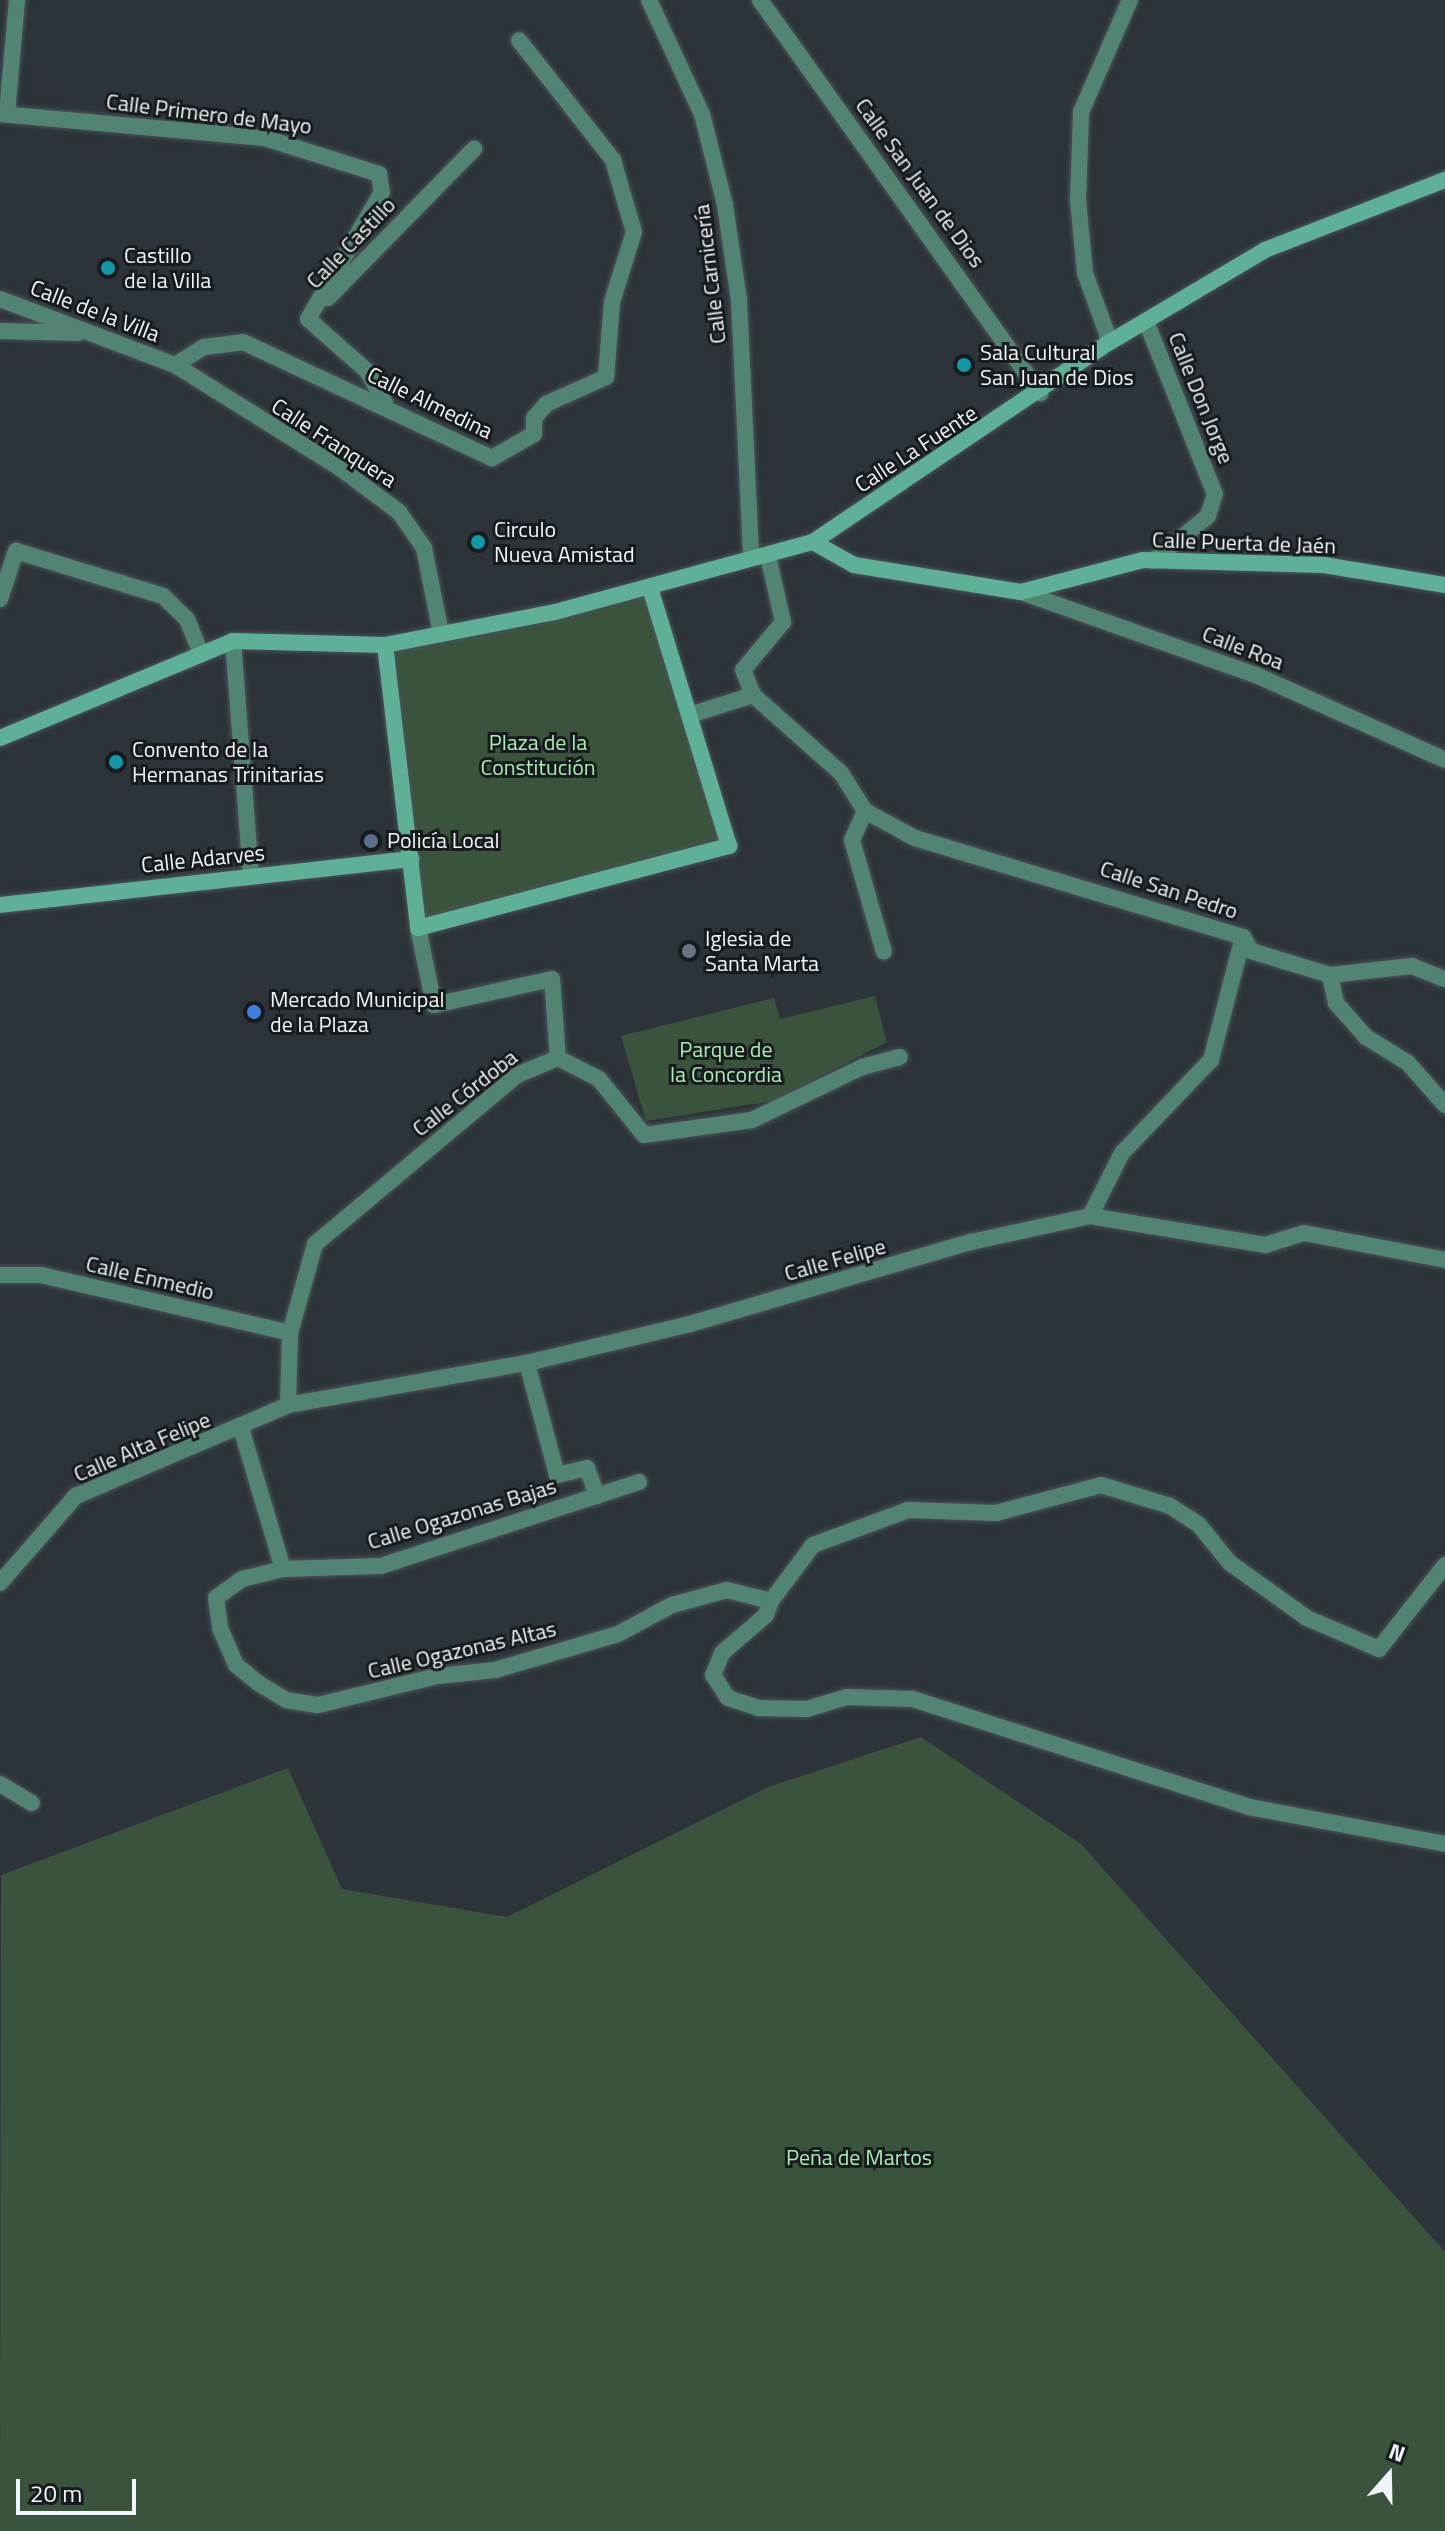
<!DOCTYPE html>
<meta charset="utf-8">
<style>
body{margin:0}
#map{position:relative;width:1445px;height:2531px;overflow:hidden;background:#2c343a;font-family:"Titillium Web",sans-serif}
div>[style]{position:absolute}
.green>*{inset:0;background:#3a533d}
.roads{filter:drop-shadow(0 0 2px #4b5359) drop-shadow(0 0 2px #4b5359)}
.street>*{height:16px;margin:-8px;padding:0 8px;transform-origin:8px;border-radius:8px;background:#528474}
.secondary>*{height:16px;margin:-8px;padding:0 8px;transform-origin:8px;border-radius:8px;background:#5eb198}
.dots>*{width:22px;height:22px;translate:-50% -50%;box-sizing:border-box;border:4px solid #171b1e;border-radius:50%}
span{translate:-50% -50%;white-space:nowrap;text-align:center;line-height:1.15;-webkit-text-stroke:6px #171b1e;paint-order:stroke}
.street-label{font-size:22px;color:#f0f5f9}
.poi-label{font-size:22px;color:#f0f5f9}
.left{translate:0 -50%;text-align:left}
.park-label{font-size:22px;color:#a9ecb3}
.north{position:absolute;left:1349px;top:2435px;width:80px;height:80px;-webkit-text-stroke:6px #171b1e;paint-order:stroke;rotate:20deg;font-size:22px;font-weight:700;line-height:32px;text-align:center;color:#f0f5f9}
.north::after{content:'';display:block;margin:auto;width:28px;height:36px;background:#f0f5f9;clip-path:polygon(50% 0,100% 100%,50% 72%,0 100%)}
.scale{position:absolute;left:16px;top:2479px;width:120px;height:36px;box-sizing:border-box;border:4px solid #f0f5f9;border-top:0;padding-left:10px;font-size:24px;line-height:28px;white-space:nowrap;color:#f0f5f9;-webkit-text-stroke:6px #171b1e;paint-order:stroke}
</style>
<div id="map">
<div class="green">
<div style="clip-path:polygon(650px 588px,729px 846px,418px 928px,385px 645px)"></div>
<div style="clip-path:polygon(875px 996px,887px 1042px,772px 1101px,646px 1121px,621px 1036px,774px 998px,780px 1019px)"></div>
<div style="clip-path:polygon(921px 1737px,1081px 1844px,1445px 2252px,1445px 2531px,0 2531px,1px 1875px,288px 1768px,342px 1889px,507px 1917px,768px 1787px)"></div>
</div>
<div class="roads">
<div class="street">
<div style="left:649px;top:0;width:126px;rotate:65.1deg"></div>
<div style="left:702px;top:114px;width:94px;rotate:75.8deg"></div>
<div style="left:725px;top:205px;width:96px;rotate:81.6deg"></div>
<div style="left:739px;top:300px;width:258px;rotate:87.3deg"></div>
<div style="left:760px;top:0;width:483px;rotate:54.5deg"></div>
<div style="left:0;top:114px;width:266px;rotate:5.2deg"></div>
<div style="left:265px;top:138px;width:120px;rotate:17.5deg"></div>
<div style="left:379px;top:174px;width:18px;rotate:81deg"></div>
<div style="left:382px;top:192px;width:147px;rotate:120.2deg"></div>
<div style="left:7px;top:114px;width:114px;rotate:-85deg"></div>
<div style="left:328px;top:298px;width:209px;rotate:-45.6deg"></div>
<div style="left:0;top:299px;width:187px;rotate:20.7deg"></div>
<div style="left:175px;top:365px;width:195px;rotate:32deg"></div>
<div style="left:340px;top:468px;width:74px;rotate:36.7deg"></div>
<div style="left:399px;top:512px;width:44px;rotate:55.2deg"></div>
<div style="left:424px;top:548px;width:88px;rotate:78.8deg"></div>
<div style="left:308px;top:319px;width:79px;rotate:41.4deg"></div>
<div style="left:367px;top:371px;width:36px;rotate:60deg"></div>
<div style="left:1146px;top:321px;width:186px;rotate:68.3deg"></div>
<div style="left:1215px;top:494px;width:23px;rotate:108deg"></div>
<div style="left:1208px;top:516px;width:71px;rotate:140.7deg"></div>
<div style="left:0;top:331px;width:78px;rotate:1.5deg"></div>
<div style="left:1110px;top:342px;width:73px;rotate:-109.9deg"></div>
<div style="left:1085px;top:273px;width:73px;rotate:-95.5deg"></div>
<div style="left:1078px;top:200px;width:88px;rotate:-88deg"></div>
<div style="left:1081px;top:112px;width:122px;rotate:-66.4deg"></div>
<div style="left:175px;top:365px;width:34px;rotate:-32deg"></div>
<div style="left:204px;top:347px;width:39px;rotate:-7deg"></div>
<div style="left:243px;top:342px;width:275px;rotate:25deg"></div>
<div style="left:492px;top:458px;width:48px;rotate:-29.7deg"></div>
<div style="left:534px;top:434px;width:16px;rotate:-90deg"></div>
<div style="left:534px;top:418px;width:18px;rotate:-49deg"></div>
<div style="left:546px;top:404px;width:66px;rotate:-24.2deg"></div>
<div style="left:606px;top:377px;width:75px;rotate:-85.4deg"></div>
<div style="left:612px;top:302px;width:73px;rotate:-72.6deg"></div>
<div style="left:634px;top:232px;width:75px;rotate:-106.3deg"></div>
<div style="left:613px;top:160px;width:152px;rotate:-128.1deg"></div>
<div style="left:768px;top:556px;width:68px;rotate:77.2deg"></div>
<div style="left:783px;top:622px;width:62px;rotate:129.8deg"></div>
<div style="left:743px;top:670px;width:27px;rotate:68deg"></div>
<div style="left:753px;top:695px;width:118px;rotate:41.6deg"></div>
<div style="left:841px;top:773px;width:45px;rotate:57.7deg"></div>
<div style="left:865px;top:811px;width:57px;rotate:28.4deg"></div>
<div style="left:915px;top:838px;width:343px;rotate:16.8deg"></div>
<div style="left:1243px;top:937px;width:16px;rotate:60deg"></div>
<div style="left:1251px;top:951px;width:83px;rotate:16.9deg"></div>
<div style="left:1330px;top:975px;width:29px;rotate:78deg"></div>
<div style="left:1336px;top:1003px;width:45px;rotate:48.6deg"></div>
<div style="left:1366px;top:1037px;width:49px;rotate:31.8deg"></div>
<div style="left:1408px;top:1063px;width:56px;rotate:48.6deg"></div>
<div style="left:1021px;top:592px;width:249px;rotate:19.5deg"></div>
<div style="left:1256px;top:675px;width:207px;rotate:24.2deg"></div>
<div style="left:0;top:599px;width:51px;rotate:-71.6deg"></div>
<div style="left:16px;top:551px;width:154px;rotate:17deg"></div>
<div style="left:163px;top:596px;width:33px;rotate:44deg"></div>
<div style="left:187px;top:619px;width:35px;rotate:68deg"></div>
<div style="left:233px;top:641px;width:235px;rotate:85.6deg"></div>
<div style="left:690px;top:715px;width:66px;rotate:-17.6deg"></div>
<div style="left:865px;top:811px;width:32px;rotate:114deg"></div>
<div style="left:852px;top:840px;width:116px;rotate:74.1deg"></div>
<div style="left:1330px;top:975px;width:82px;rotate:-6.3deg"></div>
<div style="left:1412px;top:966px;width:35px;rotate:22deg"></div>
<div style="left:558px;top:1058px;width:46px;rotate:27.1deg"></div>
<div style="left:599px;top:1079px;width:72px;rotate:51.2deg"></div>
<div style="left:644px;top:1135px;width:109px;rotate:-7.9deg"></div>
<div style="left:752px;top:1120px;width:122px;rotate:-25.7deg"></div>
<div style="left:862px;top:1067px;width:39px;rotate:-15deg"></div>
<div style="left:1090px;top:1216px;width:71px;rotate:-63.1deg"></div>
<div style="left:1122px;top:1153px;width:129px;rotate:-46.3deg"></div>
<div style="left:1211px;top:1060px;width:127px;rotate:-75.4deg"></div>
<div style="left:0;top:1275px;width:41px"></div>
<div style="left:41px;top:1275px;width:256px;rotate:13.1deg"></div>
<div style="left:527px;top:1363px;width:116px;rotate:75deg"></div>
<div style="left:557px;top:1475px;width:31px;rotate:-13deg"></div>
<div style="left:587px;top:1468px;width:30px;rotate:70deg"></div>
<div style="left:288px;top:1405px;width:72px;rotate:-88.4deg"></div>
<div style="left:290px;top:1333px;width:92px;rotate:-74.3deg"></div>
<div style="left:315px;top:1244px;width:263px;rotate:-39.9deg"></div>
<div style="left:517px;top:1075px;width:44px;rotate:-22.5deg"></div>
<div style="left:558px;top:1058px;width:79px;rotate:-94.3deg"></div>
<div style="left:552px;top:979px;width:121px;rotate:167.6deg"></div>
<div style="left:434px;top:1005px;width:79px;rotate:-101.7deg"></div>
<div style="left:241px;top:1428px;width:147px;rotate:73.4deg"></div>
<div style="left:639px;top:1482px;width:272px;rotate:162deg"></div>
<div style="left:380px;top:1566px;width:97px;rotate:178.2deg"></div>
<div style="left:283px;top:1569px;width:42px;rotate:166.3deg"></div>
<div style="left:242px;top:1579px;width:32px;rotate:144deg"></div>
<div style="left:216px;top:1598px;width:30px;rotate:82deg"></div>
<div style="left:220px;top:1628px;width:40px;rotate:66.6deg"></div>
<div style="left:236px;top:1665px;width:28px;rotate:39deg"></div>
<div style="left:258px;top:1683px;width:33px;rotate:31deg"></div>
<div style="left:286px;top:1700px;width:32px;rotate:9deg"></div>
<div style="left:318px;top:1705px;width:123px;rotate:-13.6deg"></div>
<div style="left:438px;top:1676px;width:57px;rotate:-6deg"></div>
<div style="left:495px;top:1670px;width:128px;rotate:-16.3deg"></div>
<div style="left:618px;top:1634px;width:61px;rotate:-28.2deg"></div>
<div style="left:672px;top:1605px;width:57px;rotate:-15.3deg"></div>
<div style="left:727px;top:1590px;width:45px;rotate:14deg"></div>
<div style="left:771px;top:1601px;width:70px;rotate:-53.1deg"></div>
<div style="left:813px;top:1545px;width:101px;rotate:-20.2deg"></div>
<div style="left:908px;top:1510px;width:88px;rotate:2deg"></div>
<div style="left:996px;top:1513px;width:109px;rotate:-14.9deg"></div>
<div style="left:1101px;top:1485px;width:72px;rotate:16.9deg"></div>
<div style="left:1170px;top:1506px;width:35px;rotate:33deg"></div>
<div style="left:1199px;top:1525px;width:49px;rotate:50.8deg"></div>
<div style="left:1230px;top:1563px;width:95px;rotate:35.5deg"></div>
<div style="left:1307px;top:1618px;width:78px;rotate:23.3deg"></div>
<div style="left:1379px;top:1649px;width:107px;rotate:-51.8deg"></div>
<div style="left:0;top:1583px;width:116px;rotate:-48.9deg"></div>
<div style="left:76px;top:1496px;width:231px;rotate:-23.2deg"></div>
<div style="left:288px;top:1405px;width:243px;rotate:-10deg"></div>
<div style="left:527px;top:1363px;width:168px;rotate:-13.5deg"></div>
<div style="left:690px;top:1324px;width:293px;rotate:-16.3deg"></div>
<div style="left:971px;top:1242px;width:122px;rotate:-12.3deg"></div>
<div style="left:1090px;top:1216px;width:177px;rotate:9.4deg"></div>
<div style="left:1265px;top:1245px;width:41px;rotate:-17.1deg"></div>
<div style="left:1304px;top:1233px;width:144px;rotate:10.8deg"></div>
<div style="left:771px;top:1601px;width:15px;rotate:110deg"></div>
<div style="left:766px;top:1615px;width:58px;rotate:139.2deg"></div>
<div style="left:722px;top:1653px;width:24px;rotate:112deg"></div>
<div style="left:713px;top:1675px;width:27px;rotate:57deg"></div>
<div style="left:728px;top:1698px;width:32px;rotate:18deg"></div>
<div style="left:758px;top:1708px;width:49px;rotate:1.2deg"></div>
<div style="left:807px;top:1709px;width:42px;rotate:-16.7deg"></div>
<div style="left:847px;top:1697px;width:66px;rotate:1.7deg"></div>
<div style="left:913px;top:1699px;width:354px;rotate:17.8deg"></div>
<div style="left:1250px;top:1807px;width:198px;rotate:10.7deg"></div>
<div style="left:0;top:1784px;width:37px;rotate:31deg"></div>
</div>
<div class="secondary">
<div style="left:813px;top:542px;width:47px;rotate:29.3deg"></div>
<div style="left:854px;top:565px;width:169px;rotate:9.2deg"></div>
<div style="left:1021px;top:592px;width:126px;rotate:-14.7deg"></div>
<div style="left:1143px;top:560px;width:181px;rotate:1.6deg"></div>
<div style="left:1324px;top:565px;width:123px;rotate:9.4deg"></div>
<div style="left:385px;top:645px;width:285px;rotate:83.3deg"></div>
<div style="left:418px;top:928px;width:322px;rotate:-14.8deg"></div>
<div style="left:729px;top:846px;width:270px;rotate:-107deg"></div>
<div style="left:0;top:738px;width:252px;rotate:-22.6deg"></div>
<div style="left:233px;top:641px;width:152px;rotate:1.5deg"></div>
<div style="left:385px;top:645px;width:173px;rotate:-11deg"></div>
<div style="left:555px;top:612px;width:267px;rotate:-15.2deg"></div>
<div style="left:813px;top:542px;width:358px;rotate:-34deg"></div>
<div style="left:1110px;top:342px;width:180px;rotate:-30.7deg"></div>
<div style="left:1265px;top:250px;width:193px;rotate:-21.3deg"></div>
<div style="left:0;top:905px;width:414px;rotate:-6.4deg"></div>
</div>
</div>
<div class="dots">
<div style="left:108px;top:268px;background:#0f9aa8"></div>
<div style="left:964px;top:365px;background:#0f9aa8"></div>
<div style="left:478px;top:542px;background:#0f9aa8"></div>
<div style="left:116px;top:762px;background:#0f9aa8"></div>
<div style="left:371px;top:841px;background:#5c6f8a"></div>
<div style="left:689px;top:951px;background:#6b7280"></div>
<div style="left:254px;top:1012px;background:#3f7fe0"></div>
</div>
<div class="street-label">
<span style="left:209px;top:114px;rotate:7deg">Calle Primero de Mayo</span>
<span style="left:920px;top:183px;rotate:54deg">Calle San Juan de Dios</span>
<span style="left:351px;top:243px;rotate:-46deg">Calle Castillo</span>
<span style="left:710px;top:274px;rotate:-97deg">Calle Carnicería</span>
<span style="left:95px;top:311px;rotate:21deg">Calle de la Villa</span>
<span style="left:1201px;top:398px;rotate:68deg">Calle Don Jorge</span>
<span style="left:430px;top:403px;rotate:26deg">Calle Almedina</span>
<span style="left:334px;top:443px;rotate:33deg">Calle Franquera</span>
<span style="left:916px;top:449px;rotate:-33deg">Calle La Fuente</span>
<span style="left:1244px;top:543px;rotate:2deg">Calle Puerta de Jaén</span>
<span style="left:1243px;top:648px;rotate:21deg">Calle Roa</span>
<span style="left:203px;top:859px;rotate:-6deg">Calle Adarves</span>
<span style="left:1169px;top:890px;rotate:18deg">Calle San Pedro</span>
<span style="left:465px;top:1093px;rotate:-38deg">Calle Córdoba</span>
<span style="left:835px;top:1260px;rotate:-16deg">Calle Felipe</span>
<span style="left:150px;top:1278px;rotate:13deg">Calle Enmedio</span>
<span style="left:142px;top:1447px;rotate:-23deg">Calle Alta Felipe</span>
<span style="left:462px;top:1514px;rotate:-17deg">Calle Ogazonas Bajas</span>
<span style="left:462px;top:1650px;rotate:-13deg">Calle Ogazonas Altas</span>
</div>
<div class="poi-label">
<span class="left" style="left:124px;top:268px">Castillo<br>de la Villa</span>
<span class="left" style="left:980px;top:365px">Sala Cultural<br>San Juan de Dios</span>
<span class="left" style="left:494px;top:542px">Circulo<br>Nueva Amistad</span>
<span class="left" style="left:132px;top:762px">Convento de la<br>Hermanas Trinitarias</span>
<span class="left" style="left:387px;top:841px">Policía Local</span>
<span class="left" style="left:705px;top:951px">Iglesia de<br>Santa Marta</span>
<span class="left" style="left:270px;top:1012px">Mercado Municipal<br>de la Plaza</span>
</div>
<div class="park-label">
<span style="left:538px;top:755px">Plaza de la<br>Constitución</span>
<span style="left:726px;top:1062px">Parque de<br>la Concordia</span>
<span style="left:859px;top:2158px">Peña de Martos</span>
</div>
<div class="north">N</div>
<div class="scale">20 m</div>
</div>
